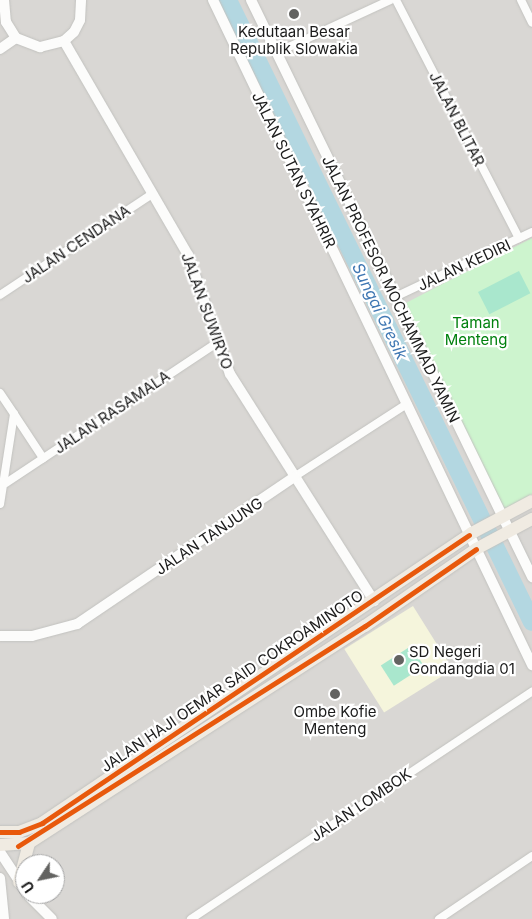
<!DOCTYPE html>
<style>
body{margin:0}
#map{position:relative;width:532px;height:919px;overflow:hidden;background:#eae8e2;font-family:Inter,sans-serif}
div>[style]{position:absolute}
.residential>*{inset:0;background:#d9d7d4}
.education>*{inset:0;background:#f5f5dc;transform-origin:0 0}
.park>*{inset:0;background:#cdf4ce}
.pitch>*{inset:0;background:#a9e7cd;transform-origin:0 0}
.river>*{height:18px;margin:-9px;padding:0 9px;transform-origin:9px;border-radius:9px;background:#b3d7e1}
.roads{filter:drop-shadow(0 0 1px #c2c2bf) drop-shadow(0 0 1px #c2c2bf)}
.minor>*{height:8px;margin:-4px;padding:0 4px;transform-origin:4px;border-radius:4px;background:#fcfcfb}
.tertiary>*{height:10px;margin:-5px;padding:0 5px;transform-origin:5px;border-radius:5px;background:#fcfcfb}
.primary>*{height:12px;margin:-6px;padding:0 6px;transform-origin:6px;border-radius:6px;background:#f0ebe2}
.cycleway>*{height:5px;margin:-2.5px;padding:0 2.5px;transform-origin:2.5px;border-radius:2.5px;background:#e8590c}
.dots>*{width:14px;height:14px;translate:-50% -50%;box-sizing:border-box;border:2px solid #fff;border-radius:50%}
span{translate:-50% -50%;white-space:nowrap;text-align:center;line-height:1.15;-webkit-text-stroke:4.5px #fff;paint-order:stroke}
.poi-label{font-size:15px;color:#1b1b1b}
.left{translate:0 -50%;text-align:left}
.street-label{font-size:15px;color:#1b1b1b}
.park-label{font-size:15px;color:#01810e}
.water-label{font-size:16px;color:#4078b3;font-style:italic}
.north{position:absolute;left:15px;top:854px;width:50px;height:50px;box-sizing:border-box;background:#fff;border:1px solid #a4a4a4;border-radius:50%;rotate:236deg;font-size:14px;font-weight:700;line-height:20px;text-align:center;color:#1b1b1b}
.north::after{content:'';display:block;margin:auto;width:18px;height:22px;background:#636361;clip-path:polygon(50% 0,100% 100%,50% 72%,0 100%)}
</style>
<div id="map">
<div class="residential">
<div style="clip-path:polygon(evenodd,0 0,532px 0,532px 919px,0 919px,0 0,25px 864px,55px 864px,55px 894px,25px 894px,25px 864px)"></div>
</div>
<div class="education">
<div style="left:413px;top:606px;width:75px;height:81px;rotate:58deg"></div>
</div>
<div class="park">
<div style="clip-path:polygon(532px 238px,532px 497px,504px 511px,400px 306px)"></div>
</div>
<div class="pitch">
<div style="left:519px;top:271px;width:25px;height:46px;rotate:63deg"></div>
<div style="left:411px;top:646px;width:24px;height:36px;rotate:57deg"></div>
</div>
<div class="river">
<div style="left:228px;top:0;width:692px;rotate:63.95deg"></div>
</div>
<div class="roads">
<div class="minor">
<div style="left:396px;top:0;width:268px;rotate:62.7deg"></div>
<div style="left:521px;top:0;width:25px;rotate:64deg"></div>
<div style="left:276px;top:53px;width:126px;rotate:-24.9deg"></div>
<div style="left:0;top:295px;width:182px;rotate:-33.6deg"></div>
<div style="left:395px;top:297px;width:152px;rotate:-25.4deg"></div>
<div style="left:0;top:393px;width:25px;rotate:56deg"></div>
<div style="left:14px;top:414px;width:91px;rotate:98.8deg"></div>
<div style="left:14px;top:414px;width:53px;rotate:56.6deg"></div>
<div style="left:294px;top:477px;width:135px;rotate:-32.9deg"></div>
<div style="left:6px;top:483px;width:255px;rotate:-33.6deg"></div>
<div style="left:191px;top:919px;width:410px;rotate:-33.7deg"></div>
<div style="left:439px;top:919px;width:112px;rotate:-34.1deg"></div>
</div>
<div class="tertiary">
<div style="left:4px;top:0;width:22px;rotate:85deg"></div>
<div style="left:6px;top:22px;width:19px;rotate:58deg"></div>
<div style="left:16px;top:38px;width:26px;rotate:21deg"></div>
<div style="left:40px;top:47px;width:25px;rotate:-14deg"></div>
<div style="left:64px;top:41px;width:13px;rotate:-42deg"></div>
<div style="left:74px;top:32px;width:13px;rotate:-63deg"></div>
<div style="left:80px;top:20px;width:20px;rotate:-87deg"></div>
<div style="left:213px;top:0;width:738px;rotate:64.37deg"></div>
<div style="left:251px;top:0;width:642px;rotate:64.03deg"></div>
<div style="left:64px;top:41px;width:247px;rotate:59.9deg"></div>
<div style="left:188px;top:255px;width:126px;rotate:70.6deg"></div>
<div style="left:230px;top:374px;width:269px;rotate:57.6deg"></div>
<div style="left:0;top:49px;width:19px;rotate:-35deg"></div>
<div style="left:0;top:636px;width:32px"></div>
<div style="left:32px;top:636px;width:47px;rotate:-14.9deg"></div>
<div style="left:77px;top:624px;width:262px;rotate:-34.1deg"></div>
<div style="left:0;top:852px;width:45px;rotate:56.7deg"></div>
<div style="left:0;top:878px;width:41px;rotate:84.4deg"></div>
<div style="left:27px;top:894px;width:35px;rotate:45deg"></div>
</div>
<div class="primary">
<div style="left:0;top:832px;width:19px"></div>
<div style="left:19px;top:832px;width:25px;rotate:-21deg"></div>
<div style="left:42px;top:823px;width:519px;rotate:-34deg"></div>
<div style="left:472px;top:533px;width:68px;rotate:-28.1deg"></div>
<div style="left:0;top:845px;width:29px;rotate:-4deg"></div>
<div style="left:29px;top:843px;width:400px;rotate:-32.9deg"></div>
<div style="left:365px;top:626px;width:135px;rotate:-34.7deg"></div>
<div style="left:476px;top:549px;width:64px;rotate:-28.2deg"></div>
<div style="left:19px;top:882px;width:40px;rotate:-75.6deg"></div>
</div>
</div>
<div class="cycleway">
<div style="left:0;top:832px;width:19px"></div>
<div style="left:19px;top:832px;width:25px;rotate:-21deg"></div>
<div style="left:42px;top:823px;width:515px;rotate:-34deg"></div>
<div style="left:18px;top:846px;width:411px;rotate:-32.4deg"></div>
<div style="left:365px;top:626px;width:135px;rotate:-34.7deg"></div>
</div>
<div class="dots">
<div style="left:294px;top:14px;background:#636361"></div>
<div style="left:399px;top:660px;background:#636361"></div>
<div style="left:335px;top:694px;background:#636361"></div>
</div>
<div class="poi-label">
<span style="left:294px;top:40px">Kedutaan Besar<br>Republik Slowakia</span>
<span class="left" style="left:409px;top:660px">SD Negeri<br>Gondangdia 01</span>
<span style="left:335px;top:720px">Ombe Kofie<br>Menteng</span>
</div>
<div class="street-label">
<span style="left:457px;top:119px;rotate:63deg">JALAN BLITAR</span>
<span style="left:294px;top:170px;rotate:64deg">JALAN SUTAN SYAHRIR</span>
<span style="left:76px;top:244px;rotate:-34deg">JALAN CENDANA</span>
<span style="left:464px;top:265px;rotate:-25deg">JALAN KEDIRI</span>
<span style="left:391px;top:289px;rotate:64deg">JALAN PROFESOR MOCHAMMAD YAMIN</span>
<span style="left:207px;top:311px;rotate:70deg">JALAN SUWIRYO</span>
<span style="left:112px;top:412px;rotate:-34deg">JALAN RASAMALA</span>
<span style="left:209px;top:536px;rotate:-34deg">JALAN TANJUNG</span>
<span style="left:232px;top:681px;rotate:-34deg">JALAN HAJI OEMAR SAID COKROAMINOTO</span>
<span style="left:361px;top:805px;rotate:-34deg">JALAN LOMBOK</span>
</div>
<div class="park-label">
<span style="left:476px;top:331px">Taman<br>Menteng</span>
</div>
<div class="water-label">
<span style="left:380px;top:311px;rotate:64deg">Sungai Gresik</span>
</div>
<div class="north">U</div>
</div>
